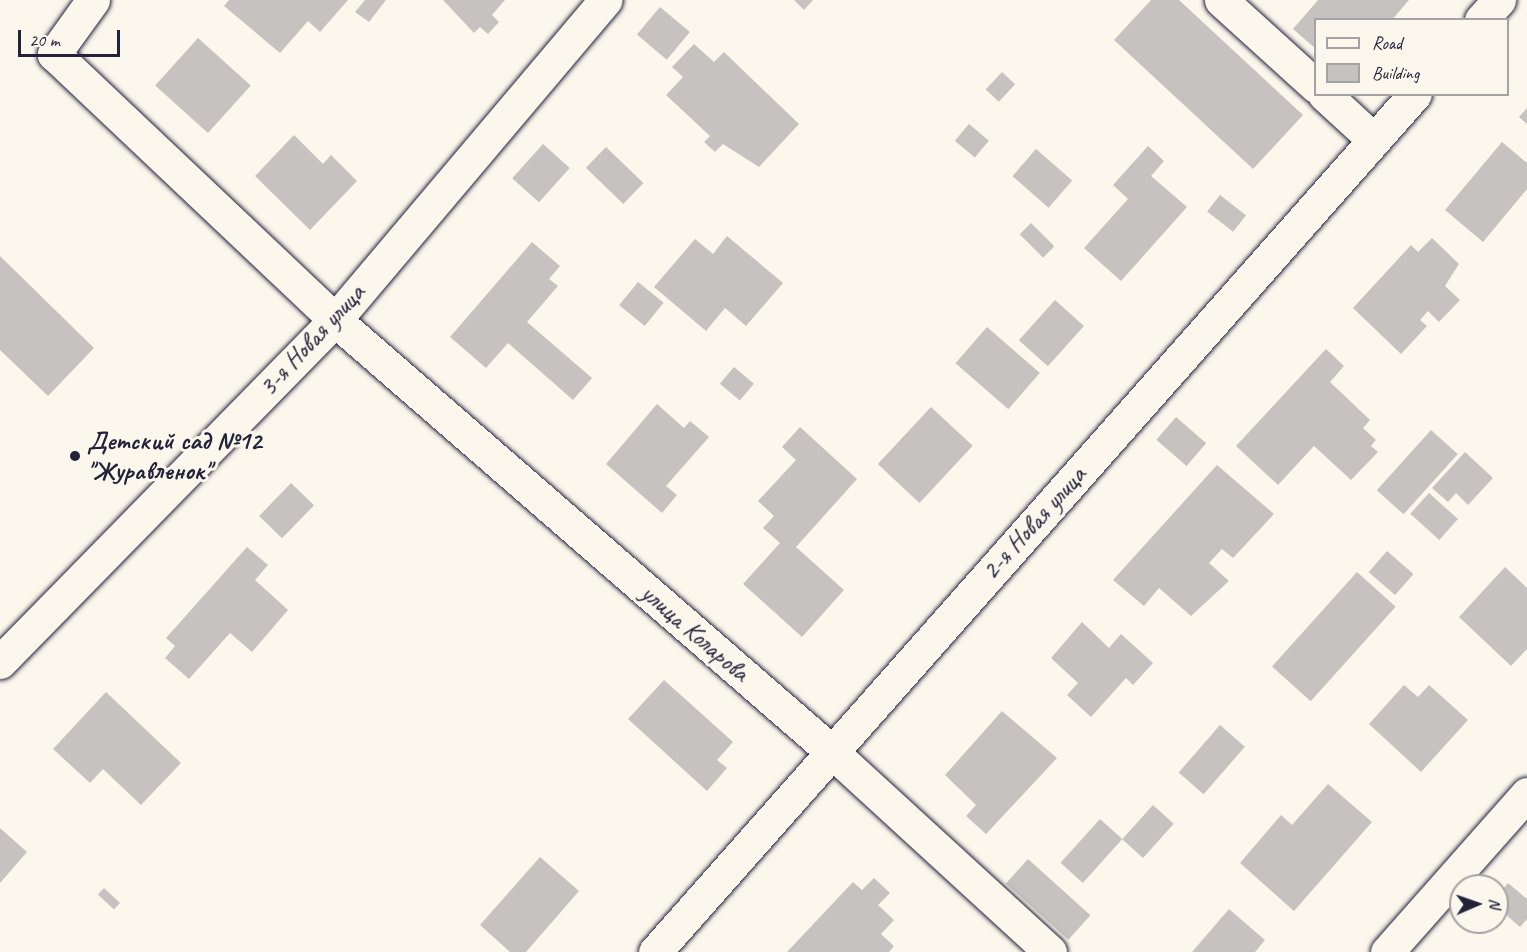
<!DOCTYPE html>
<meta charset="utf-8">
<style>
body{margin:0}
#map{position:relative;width:1527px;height:952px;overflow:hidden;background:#fbf7ec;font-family:Caveat,sans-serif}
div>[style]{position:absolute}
.building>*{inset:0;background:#c6c2c0;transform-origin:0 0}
.roads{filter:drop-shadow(0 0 2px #22223b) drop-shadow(0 0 2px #22223b)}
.minor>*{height:33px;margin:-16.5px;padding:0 16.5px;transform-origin:16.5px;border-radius:16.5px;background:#fbf7ec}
.dots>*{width:16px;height:16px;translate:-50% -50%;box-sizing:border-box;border:3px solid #fbf7ec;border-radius:50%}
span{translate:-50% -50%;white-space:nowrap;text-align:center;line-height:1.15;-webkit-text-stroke:6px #fbf7ec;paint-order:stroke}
.street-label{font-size:26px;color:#22223b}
.poi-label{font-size:26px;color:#22223b;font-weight:700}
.left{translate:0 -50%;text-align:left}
.legend{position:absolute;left:1314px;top:18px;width:195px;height:78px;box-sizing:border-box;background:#fbf7ec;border:2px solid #a4a2a5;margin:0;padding:8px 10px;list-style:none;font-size:18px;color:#22223b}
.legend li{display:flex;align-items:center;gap:12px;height:30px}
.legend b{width:30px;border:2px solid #a4a2a5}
.north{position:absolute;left:1449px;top:874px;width:60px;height:60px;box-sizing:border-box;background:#fbf7ec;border:2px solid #a4a2a5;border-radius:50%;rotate:88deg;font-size:16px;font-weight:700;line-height:24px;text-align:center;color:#22223b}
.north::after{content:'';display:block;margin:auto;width:21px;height:27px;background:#22223b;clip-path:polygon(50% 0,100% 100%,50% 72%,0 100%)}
.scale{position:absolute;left:18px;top:30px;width:102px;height:27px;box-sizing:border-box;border:3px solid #22223b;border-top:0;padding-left:8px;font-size:18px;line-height:21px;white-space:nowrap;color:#22223b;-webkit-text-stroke:4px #fbf7ec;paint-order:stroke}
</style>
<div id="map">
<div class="building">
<div style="clip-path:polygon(229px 0,348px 0,320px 32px,308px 21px,280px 53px,224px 6px)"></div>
<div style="clip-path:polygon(365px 0,386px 0,369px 22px,355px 12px)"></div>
<div style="clip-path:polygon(443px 0,505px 0,492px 15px,499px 22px,488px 34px,480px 27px,474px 33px)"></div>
<div style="clip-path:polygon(794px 0,813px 0,804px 10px)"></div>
<div style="clip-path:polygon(1151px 0,1179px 0,1303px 115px,1253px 169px,1114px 40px)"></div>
<div style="clip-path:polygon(1318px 0,1409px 0,1392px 20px,1316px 20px,1316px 49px,1293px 29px)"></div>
<div style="left:660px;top:7px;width:39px;height:36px;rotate:40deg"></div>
<div style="left:198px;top:38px;width:71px;height:64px;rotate:42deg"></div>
<div style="clip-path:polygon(694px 44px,714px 62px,724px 52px,799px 124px,759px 167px,723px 144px,715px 152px,704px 142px,710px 136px,666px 95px,683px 77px,672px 67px)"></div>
<div style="left:1002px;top:72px;width:18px;height:24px;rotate:43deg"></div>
<div style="clip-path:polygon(1527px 108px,1527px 124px,1519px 117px)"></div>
<div style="left:969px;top:124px;width:26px;height:22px;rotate:40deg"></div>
<div style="clip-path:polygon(294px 135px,323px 164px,331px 155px,357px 181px,310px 230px,255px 176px)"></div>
<div style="clip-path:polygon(1502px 142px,1527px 163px,1527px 189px,1483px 242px,1445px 210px)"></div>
<div style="left:543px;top:144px;width:36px;height:46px;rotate:42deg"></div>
<div style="clip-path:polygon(1148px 146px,1164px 161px,1151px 176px,1187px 207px,1121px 281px,1084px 248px,1128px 199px,1113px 185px)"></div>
<div style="left:606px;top:147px;width:52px;height:29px;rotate:44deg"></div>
<div style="left:1036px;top:149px;width:48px;height:36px;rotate:41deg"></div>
<div style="left:1220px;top:195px;width:33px;height:21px;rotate:38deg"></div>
<div style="left:1031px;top:223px;width:33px;height:16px;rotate:45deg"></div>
<div style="clip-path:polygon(727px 236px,783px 283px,746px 326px,725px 308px,706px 331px,654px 287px,695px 239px,713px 254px)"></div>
<div style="clip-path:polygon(1432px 238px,1459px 264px,1445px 286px,1460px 300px,1439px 322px,1428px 311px,1420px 320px,1427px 326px,1401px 354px,1353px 308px,1411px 245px,1418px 252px)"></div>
<div style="clip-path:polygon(532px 242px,560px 266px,549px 279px,558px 286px,527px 322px,592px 378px,573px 400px,508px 343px,486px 368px,450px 337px)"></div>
<div style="clip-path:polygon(0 256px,94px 348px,48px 396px,0 350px)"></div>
<div style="left:638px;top:282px;width:33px;height:30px;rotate:39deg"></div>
<div style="left:1055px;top:300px;width:39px;height:54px;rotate:42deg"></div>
<div style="left:987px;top:327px;width:70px;height:48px;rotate:41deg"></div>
<div style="clip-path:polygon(1326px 349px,1344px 366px,1330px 382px,1370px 420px,1363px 428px,1376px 440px,1371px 446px,1378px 452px,1351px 480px,1314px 446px,1278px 485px,1236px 446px)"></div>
<div style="left:734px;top:367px;width:26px;height:22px;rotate:40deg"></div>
<div style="clip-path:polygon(657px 404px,684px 428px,690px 421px,709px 437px,666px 486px,677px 495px,662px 513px,606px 464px)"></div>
<div style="left:931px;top:407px;width:57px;height:78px;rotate:43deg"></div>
<div style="left:1176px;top:417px;width:40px;height:30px;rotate:41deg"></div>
<div style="clip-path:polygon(800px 427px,857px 479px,796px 547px,844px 590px,802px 637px,743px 584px,780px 543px,763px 528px,774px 516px,758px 501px,796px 460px,782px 447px)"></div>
<div style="left:1431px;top:430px;width:36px;height:81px;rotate:42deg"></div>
<div style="clip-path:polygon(1465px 452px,1493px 478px,1468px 505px,1456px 493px,1448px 502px,1432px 488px)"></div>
<div style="clip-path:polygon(1217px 465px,1274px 514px,1233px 558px,1222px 549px,1209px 563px,1229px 581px,1191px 616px,1159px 588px,1144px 606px,1113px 580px)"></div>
<div style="left:291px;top:483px;width:32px;height:46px;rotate:44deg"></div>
<div style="left:1429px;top:493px;width:39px;height:28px;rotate:42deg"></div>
<div style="clip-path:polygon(247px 547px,268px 565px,255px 580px,288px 610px,252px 652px,230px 633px,189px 679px,165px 658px,175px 646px,166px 638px)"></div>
<div style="left:1387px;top:551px;width:35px;height:28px;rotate:41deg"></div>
<div style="clip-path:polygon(1505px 567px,1527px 588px,1527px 649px,1511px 666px,1459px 617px)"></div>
<div style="left:1357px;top:572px;width:52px;height:127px;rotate:42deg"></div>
<div style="clip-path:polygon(1082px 622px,1109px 648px,1121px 634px,1153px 663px,1133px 685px,1126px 678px,1091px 717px,1067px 695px,1078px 683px,1051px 658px)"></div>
<div style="clip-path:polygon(664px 680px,733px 742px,717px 760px,727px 768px,707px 791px,628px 719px)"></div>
<div style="clip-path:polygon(1404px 685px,1418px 697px,1429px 685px,1468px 720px,1421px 772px,1369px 724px)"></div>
<div style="clip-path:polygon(106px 692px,181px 763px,141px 805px,103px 769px,90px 783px,53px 749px)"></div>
<div style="clip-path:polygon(1002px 711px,1057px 758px,986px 834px,966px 816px,976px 805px,945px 775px)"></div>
<div style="left:1220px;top:725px;width:33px;height:63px;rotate:41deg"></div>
<div style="clip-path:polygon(1328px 784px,1372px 822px,1294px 911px,1240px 863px,1281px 815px,1292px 825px)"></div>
<div style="left:1153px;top:805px;width:28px;height:46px;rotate:42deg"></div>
<div style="left:1100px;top:819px;width:30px;height:59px;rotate:42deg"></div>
<div style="clip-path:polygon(0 828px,27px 852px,0 883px)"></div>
<div style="clip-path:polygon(540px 857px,579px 891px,526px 952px,510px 952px,480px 925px)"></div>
<div style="left:1028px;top:859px;width:84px;height:33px;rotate:42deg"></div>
<div style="clip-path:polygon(874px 878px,890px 893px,878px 905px,894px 920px,881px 934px,894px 946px,889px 952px,787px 952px,853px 882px,862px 890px)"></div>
<div style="clip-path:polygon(1508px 883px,1527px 899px,1527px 919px,1520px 927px,1497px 907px,1497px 896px)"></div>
<div style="left:104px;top:888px;width:22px;height:9px;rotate:43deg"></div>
<div style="clip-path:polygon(1229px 909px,1265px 940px,1255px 952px,1192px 952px)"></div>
</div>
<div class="roads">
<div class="minor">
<div style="left:93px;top:0;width:67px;rotate:125.8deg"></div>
<div style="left:54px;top:54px;width:387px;rotate:43.4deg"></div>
<div style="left:335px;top:320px;width:657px;rotate:40.99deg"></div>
<div style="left:831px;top:751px;width:297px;rotate:42.5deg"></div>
<div style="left:1221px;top:0;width:128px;rotate:42.2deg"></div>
<div style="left:1481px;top:20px;width:27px;rotate:-48deg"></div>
<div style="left:1324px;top:94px;width:68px;rotate:42.6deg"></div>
<div style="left:0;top:662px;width:479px;rotate:-45.6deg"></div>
<div style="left:335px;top:320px;width:419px;rotate:-49.8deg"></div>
<div style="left:655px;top:952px;width:1146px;rotate:-48.47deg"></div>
<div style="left:1387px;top:952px;width:211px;rotate:-48.5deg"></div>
</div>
</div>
<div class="dots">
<div style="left:75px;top:456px;background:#22223b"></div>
</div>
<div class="street-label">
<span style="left:312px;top:340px;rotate:-47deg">3-я Новая улица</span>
<span style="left:1034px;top:523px;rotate:-48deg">2-я Новая улица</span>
<span style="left:695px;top:633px;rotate:41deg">улица Коларова</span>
</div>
<div class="poi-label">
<span class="left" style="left:87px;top:456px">Детский сад №12<br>"Журавленок"</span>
</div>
<ul class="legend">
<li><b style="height:8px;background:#fbf7ec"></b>Road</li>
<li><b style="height:16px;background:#c6c2c0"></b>Building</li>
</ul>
<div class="north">N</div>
<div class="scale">20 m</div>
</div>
